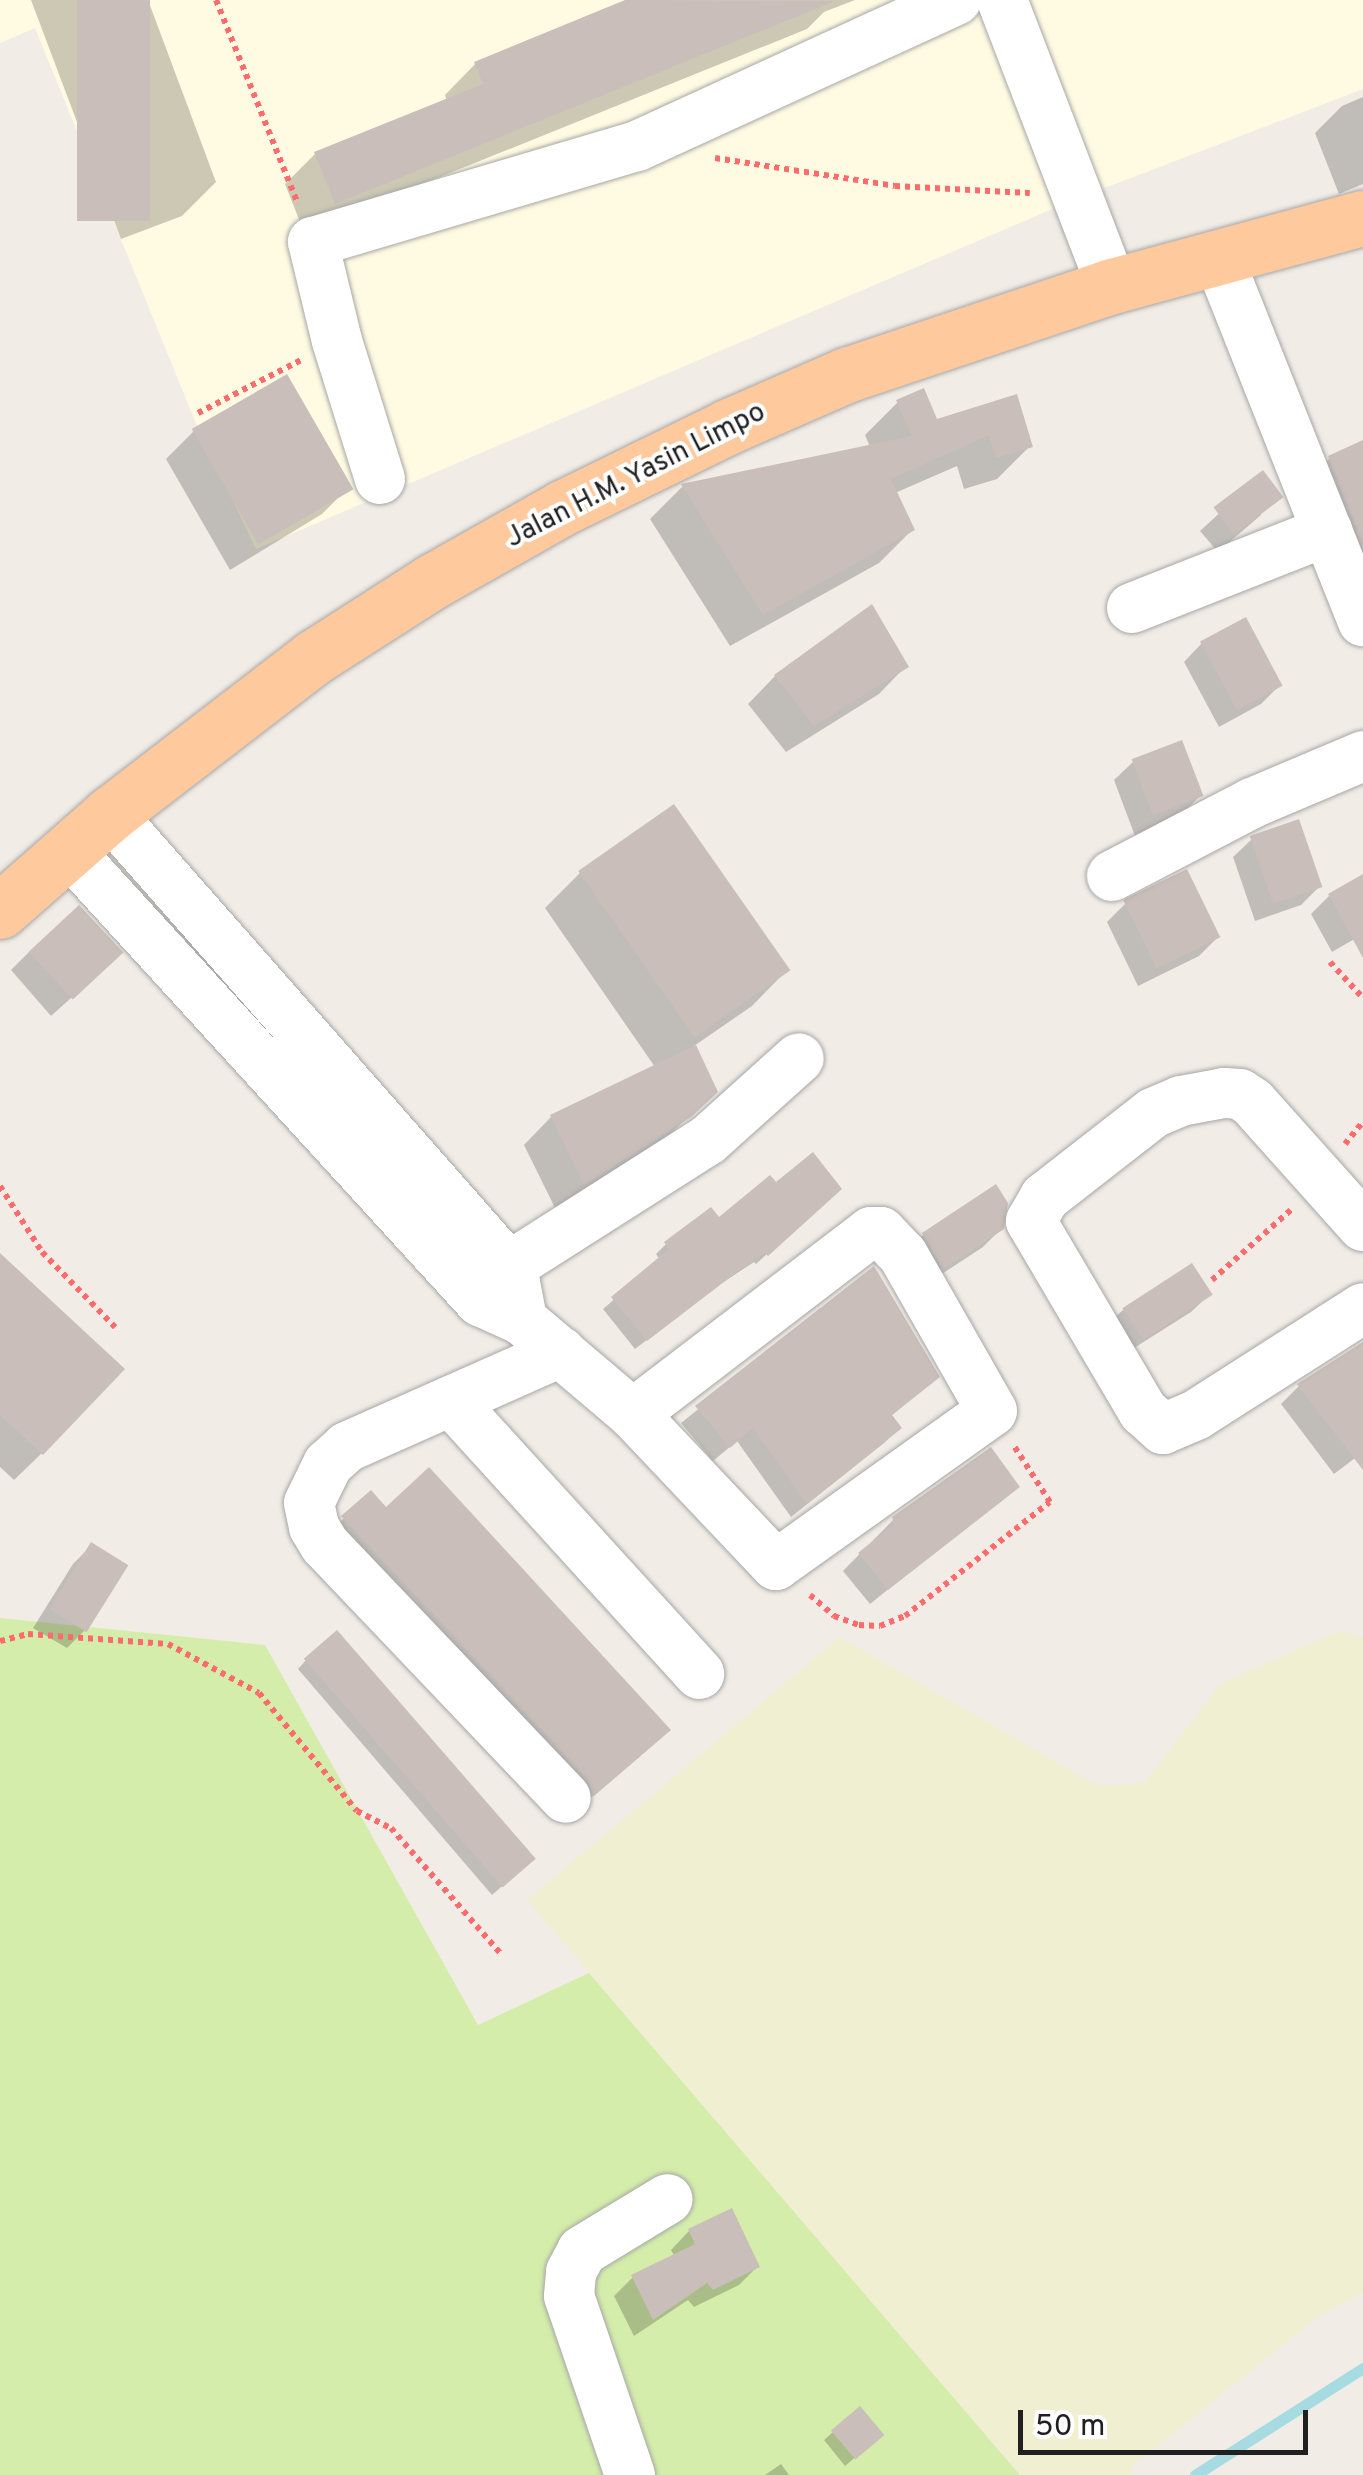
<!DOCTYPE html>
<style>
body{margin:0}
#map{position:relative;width:1363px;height:2475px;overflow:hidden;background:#f1ece6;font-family:Overpass,sans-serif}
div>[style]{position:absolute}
.education>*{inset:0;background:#fffbe2}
.farmland>*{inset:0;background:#f0efd1}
.grass>*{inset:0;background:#d4edaa}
.shadow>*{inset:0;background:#0003}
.stream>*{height:11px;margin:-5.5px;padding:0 5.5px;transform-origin:5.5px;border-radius:5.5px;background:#a5dbe1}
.building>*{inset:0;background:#c9beb9;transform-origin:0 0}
.path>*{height:6px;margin-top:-3px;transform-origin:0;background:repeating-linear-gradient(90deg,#ff6a6d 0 5px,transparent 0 10px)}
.roads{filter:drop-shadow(0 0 2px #a7a7a7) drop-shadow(0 0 2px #a7a7a7)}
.minor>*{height:50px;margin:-25px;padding:0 25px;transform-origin:25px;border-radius:25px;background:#fff}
.major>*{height:55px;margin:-27.5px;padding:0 27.5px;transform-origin:27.5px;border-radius:27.5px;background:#ffc99e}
span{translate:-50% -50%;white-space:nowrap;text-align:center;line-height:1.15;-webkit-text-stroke:8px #fff;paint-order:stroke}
.street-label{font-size:28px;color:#202020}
.scale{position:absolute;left:1018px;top:2410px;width:290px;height:45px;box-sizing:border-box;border:5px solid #202020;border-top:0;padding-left:12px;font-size:30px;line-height:35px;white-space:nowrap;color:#202020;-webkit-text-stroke:8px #fff;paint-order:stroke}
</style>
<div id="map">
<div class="education">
<div style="clip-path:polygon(0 0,1363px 0,1363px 89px,1076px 199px,256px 549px,195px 421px,35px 28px,0 43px)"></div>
</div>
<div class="farmland">
<div style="clip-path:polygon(1339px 1631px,1363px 1637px,1363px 2293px,1316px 2318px,1131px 2468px,1132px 2475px,1020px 2475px,527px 1900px,840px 1637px,1098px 1786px,1145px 1782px,1220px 1684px)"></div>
</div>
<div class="grass">
<div style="clip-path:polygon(0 1618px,265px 1645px,478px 2025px,589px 1973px,1020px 2475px,0 2475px)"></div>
</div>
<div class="shadow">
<div style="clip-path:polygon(31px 0,148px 0,216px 182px,182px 216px,121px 239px)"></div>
<div style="clip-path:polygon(632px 0,855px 0,824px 12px,807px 29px,304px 232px,285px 184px,315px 154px,447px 101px,445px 95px,475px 64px)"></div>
<div style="clip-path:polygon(1363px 97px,1363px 184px,1339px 194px,1315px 133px,1342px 106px)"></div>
<div style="clip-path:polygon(1015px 397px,1030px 446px,997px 479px,964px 489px,957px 466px,895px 493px,912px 530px,879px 563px,730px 646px,650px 519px,683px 486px,870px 447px,865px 435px,898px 402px,936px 422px)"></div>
<div style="clip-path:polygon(194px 431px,349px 487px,322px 514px,230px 570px,166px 459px)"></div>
<div style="clip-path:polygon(1363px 443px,1363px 628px,1305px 483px,1330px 458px)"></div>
<div style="clip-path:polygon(1262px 474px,1261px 515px,1218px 552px,1200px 531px)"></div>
<div style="clip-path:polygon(1202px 643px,1280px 685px,1261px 704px,1219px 727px,1184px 662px)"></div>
<div style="clip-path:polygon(906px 666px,879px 694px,786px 752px,748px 704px,775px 676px)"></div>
<div style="clip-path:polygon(1133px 762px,1201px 795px,1182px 814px,1135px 836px,1114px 780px)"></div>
<div style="clip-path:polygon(1252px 839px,1319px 887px,1301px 905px,1255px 921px,1233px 857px)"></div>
<div style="clip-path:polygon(580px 873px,787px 970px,752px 1006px,694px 1046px,715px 1091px,660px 1144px,556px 1210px,524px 1145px,551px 1117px,655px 1067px,545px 908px)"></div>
<div style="clip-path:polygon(1363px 877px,1363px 934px,1332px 952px,1311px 914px,1329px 896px)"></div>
<div style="clip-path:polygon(1125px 904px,1217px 938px,1199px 956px,1138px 986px,1107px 922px)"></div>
<div style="clip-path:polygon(29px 952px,101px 971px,51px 1016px,11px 970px)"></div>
<div style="clip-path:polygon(776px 1185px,828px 1198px,756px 1264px,754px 1262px,719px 1285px,635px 1349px,603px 1309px,660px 1260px,656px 1254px,666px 1244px,719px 1221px)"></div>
<div style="clip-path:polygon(1002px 1228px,983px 1247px,925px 1285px,905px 1253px,923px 1235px)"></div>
<div style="clip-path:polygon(873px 1270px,936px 1377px,890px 1417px,899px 1428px,884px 1443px,791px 1517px,737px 1441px,713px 1461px,681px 1423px)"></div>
<div style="clip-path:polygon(0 1274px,42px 1453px,14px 1480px,0 1467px)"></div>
<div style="clip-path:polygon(1210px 1294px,1191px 1312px,1123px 1355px,1105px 1327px,1124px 1309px)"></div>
<div style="clip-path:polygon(1363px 1345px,1363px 1452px,1334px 1474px,1281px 1404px,1299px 1386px)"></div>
<div style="clip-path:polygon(1016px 1486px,870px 1604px,843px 1571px,894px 1519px)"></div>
<div style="clip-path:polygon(371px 1494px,655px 1743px,580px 1807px,330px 1531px)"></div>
<div style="clip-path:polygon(91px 1546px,85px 1630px,67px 1648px,33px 1628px,73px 1564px)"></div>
<div style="clip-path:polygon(306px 1660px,523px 1868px,492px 1895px,298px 1669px)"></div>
<div style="clip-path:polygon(689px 2231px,757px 2267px,739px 2285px,694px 2307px,688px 2300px,634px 2336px,614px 2296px,633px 2277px,675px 2257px,671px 2250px)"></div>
<div style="clip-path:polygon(859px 2409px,872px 2443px,845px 2466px,824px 2440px)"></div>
<div style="clip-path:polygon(781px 2464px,789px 2475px,765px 2475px)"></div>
</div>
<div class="stream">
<div style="left:1195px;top:2475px;width:199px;rotate:-32.5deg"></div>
</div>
<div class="building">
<div style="left:77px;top:0;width:73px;height:221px"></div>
<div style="clip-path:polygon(625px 0,835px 1px,335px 204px,314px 152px,483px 84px,474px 62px)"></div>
<div style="left:287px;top:374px;width:133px;height:110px;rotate:60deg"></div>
<div style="clip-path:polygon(924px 388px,937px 419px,1017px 394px,1033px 447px,996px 458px,989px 435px,891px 479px,915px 530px,763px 615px,681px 484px,912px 436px,896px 400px)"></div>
<div style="clip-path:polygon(1363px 440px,1363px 543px,1328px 456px)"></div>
<div style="left:1263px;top:470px;width:34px;height:62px;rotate:53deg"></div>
<div style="clip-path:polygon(872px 604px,909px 667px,814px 726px,774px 675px)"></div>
<div style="left:1246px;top:617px;width:78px;height:52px;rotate:62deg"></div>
<div style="left:1182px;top:740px;width:60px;height:54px;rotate:69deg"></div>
<div style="left:674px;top:804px;width:203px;height:117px;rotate:55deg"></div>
<div style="left:1299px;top:819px;width:72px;height:52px;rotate:71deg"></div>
<div style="left:1187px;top:869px;width:76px;height:71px;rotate:64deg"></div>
<div style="clip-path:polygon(1363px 874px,1363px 958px,1328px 894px)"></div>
<div style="left:79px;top:905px;width:65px;height:69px;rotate:47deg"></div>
<div style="clip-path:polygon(696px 1045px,718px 1092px,691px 1117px,584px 1185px,550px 1115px)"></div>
<div style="clip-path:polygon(813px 1152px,842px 1189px,768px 1256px,765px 1253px,733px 1275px,647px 1341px,611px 1297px,669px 1249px,664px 1242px,711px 1207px,719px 1217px,770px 1175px,776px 1182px)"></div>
<div style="clip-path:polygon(996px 1184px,1008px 1203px,1004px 1229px,944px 1269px,922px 1233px)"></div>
<div style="clip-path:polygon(0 1253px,125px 1369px,43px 1455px,0 1415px)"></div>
<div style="left:1192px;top:1263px;width:38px;height:83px;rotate:57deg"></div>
<div style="clip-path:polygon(874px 1266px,940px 1377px,892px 1415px,902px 1428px,807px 1504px,753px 1428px,730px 1448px,695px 1406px)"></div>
<div style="clip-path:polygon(1363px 1342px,1363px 1470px,1297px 1384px)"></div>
<div style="clip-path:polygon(991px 1447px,1020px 1487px,888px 1590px,858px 1553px,894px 1524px,892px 1517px)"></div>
<div style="clip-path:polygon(429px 1467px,671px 1730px,594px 1796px,587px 1778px,341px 1516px,371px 1490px,386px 1507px)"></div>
<div style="left:91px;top:1542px;width:44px;height:79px;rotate:32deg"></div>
<div style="left:337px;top:1630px;width:303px;height:44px;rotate:49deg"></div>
<div style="clip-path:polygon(732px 2208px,760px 2267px,713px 2290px,707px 2283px,653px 2320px,631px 2275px,695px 2244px,688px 2229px)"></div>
<div style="left:860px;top:2406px;width:38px;height:38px;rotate:50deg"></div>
</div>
<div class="path">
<div style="left:216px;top:0;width:220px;rotate:68.1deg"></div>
<div style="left:715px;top:158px;width:182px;rotate:8.8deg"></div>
<div style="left:895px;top:186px;width:135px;rotate:3deg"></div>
<div style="left:198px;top:413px;width:116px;rotate:-27.2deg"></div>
<div style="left:1330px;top:962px;width:49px;rotate:47.5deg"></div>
<div style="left:1345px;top:1144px;width:28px;rotate:-51deg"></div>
<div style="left:0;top:1186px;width:78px;rotate:57.5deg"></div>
<div style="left:42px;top:1252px;width:105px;rotate:45.8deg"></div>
<div style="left:1212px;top:1280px;width:108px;rotate:-41.6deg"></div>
<div style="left:810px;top:1595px;width:32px;rotate:41deg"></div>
<div style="left:834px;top:1616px;width:27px;rotate:20deg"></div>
<div style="left:859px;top:1625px;width:21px;rotate:3deg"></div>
<div style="left:880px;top:1626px;width:27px;rotate:-22deg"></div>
<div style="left:905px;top:1616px;width:184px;rotate:-38.2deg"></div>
<div style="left:1050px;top:1502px;width:67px;rotate:-122.7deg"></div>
<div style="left:0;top:1641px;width:29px;rotate:-14deg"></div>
<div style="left:28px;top:1634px;width:140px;rotate:4.1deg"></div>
<div style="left:168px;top:1644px;width:103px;rotate:28.3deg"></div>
<div style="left:259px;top:1693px;width:153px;rotate:50.3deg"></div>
<div style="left:357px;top:1811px;width:38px;rotate:27deg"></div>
<div style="left:391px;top:1828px;width:167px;rotate:48.9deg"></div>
</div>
<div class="roads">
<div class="minor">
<div style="left:1002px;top:0;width:306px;rotate:69deg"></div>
<div style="left:1218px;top:257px;width:392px;rotate:68.3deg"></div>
<div style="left:380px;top:479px;width:145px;rotate:-107.3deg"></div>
<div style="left:337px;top:341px;width:102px;rotate:-103.6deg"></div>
<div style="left:313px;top:242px;width:338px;rotate:-16.5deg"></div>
<div style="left:637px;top:146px;width:351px;rotate:-24.6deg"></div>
<div style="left:1132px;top:608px;width:210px;rotate:-21.5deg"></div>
<div style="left:110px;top:814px;width:590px;rotate:48.64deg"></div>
<div style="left:500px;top:1257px;width:30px;rotate:60deg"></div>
<div style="left:515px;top:1283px;width:38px;rotate:79deg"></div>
<div style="left:68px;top:850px;width:611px;rotate:47.59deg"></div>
<div style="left:480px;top:1301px;width:46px;rotate:24.3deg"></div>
<div style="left:522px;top:1320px;width:145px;rotate:40.3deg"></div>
<div style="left:633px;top:1414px;width:208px;rotate:46.6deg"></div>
<div style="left:776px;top:1565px;width:265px;rotate:-35.5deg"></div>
<div style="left:992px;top:1411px;width:180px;rotate:-119.7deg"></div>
<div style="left:903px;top:1255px;width:32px;rotate:-134deg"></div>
<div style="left:881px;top:1232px;width:10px;rotate:180deg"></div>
<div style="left:871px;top:1232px;width:300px;rotate:142.6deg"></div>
<div style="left:1112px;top:876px;width:158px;rotate:-27.5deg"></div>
<div style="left:1252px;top:803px;width:121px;rotate:-22.9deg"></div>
<div style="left:1363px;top:1226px;width:166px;rotate:-131.8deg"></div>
<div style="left:1252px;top:1102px;width:14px;rotate:-146deg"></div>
<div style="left:1240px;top:1094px;width:16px;rotate:-176deg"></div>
<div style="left:1224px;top:1093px;width:44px;rotate:169.5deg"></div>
<div style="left:1181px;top:1101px;width:30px;rotate:157deg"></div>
<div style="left:1153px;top:1113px;width:137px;rotate:142.1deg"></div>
<div style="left:1045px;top:1197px;width:28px;rotate:120deg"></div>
<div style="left:1031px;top:1221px;width:221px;rotate:59.5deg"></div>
<div style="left:1143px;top:1411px;width:27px;rotate:42deg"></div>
<div style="left:1163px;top:1429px;width:36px;rotate:-23deg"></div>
<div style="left:1196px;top:1415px;width:198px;rotate:-32.6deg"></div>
<div style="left:507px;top:1268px;width:238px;rotate:-32.5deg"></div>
<div style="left:708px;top:1140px;width:122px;rotate:-42deg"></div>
<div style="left:561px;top:1352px;width:234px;rotate:156.1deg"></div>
<div style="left:347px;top:1447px;width:25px;rotate:138deg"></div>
<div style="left:328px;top:1464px;width:43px;rotate:116deg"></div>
<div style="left:309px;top:1503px;width:25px;rotate:78deg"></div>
<div style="left:314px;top:1527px;width:21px;rotate:59deg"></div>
<div style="left:325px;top:1545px;width:349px;rotate:46.4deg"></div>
<div style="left:451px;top:1401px;width:369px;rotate:47.7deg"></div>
<div style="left:630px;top:2475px;width:189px;rotate:-108.8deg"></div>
<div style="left:569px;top:2296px;width:24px;rotate:-85deg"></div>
<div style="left:571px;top:2272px;width:24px;rotate:-62deg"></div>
<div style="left:582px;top:2251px;width:100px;rotate:-31.2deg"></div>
</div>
<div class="major">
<div style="left:0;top:911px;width:147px;rotate:-41.4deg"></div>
<div style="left:110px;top:814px;width:257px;rotate:-37.6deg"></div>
<div style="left:314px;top:657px;width:141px;rotate:-32.6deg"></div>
<div style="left:433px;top:581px;width:150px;rotate:-29.5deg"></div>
<div style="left:564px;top:507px;width:182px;rotate:-26.1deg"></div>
<div style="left:727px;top:427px;width:130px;rotate:-23.6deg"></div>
<div style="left:846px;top:375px;width:280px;rotate:-18.5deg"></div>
<div style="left:1112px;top:286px;width:260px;rotate:-15.2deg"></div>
</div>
</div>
<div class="street-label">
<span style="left:636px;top:476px;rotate:-27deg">Jalan H.M. Yasin Limpo</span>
</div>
<div class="scale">50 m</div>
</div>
